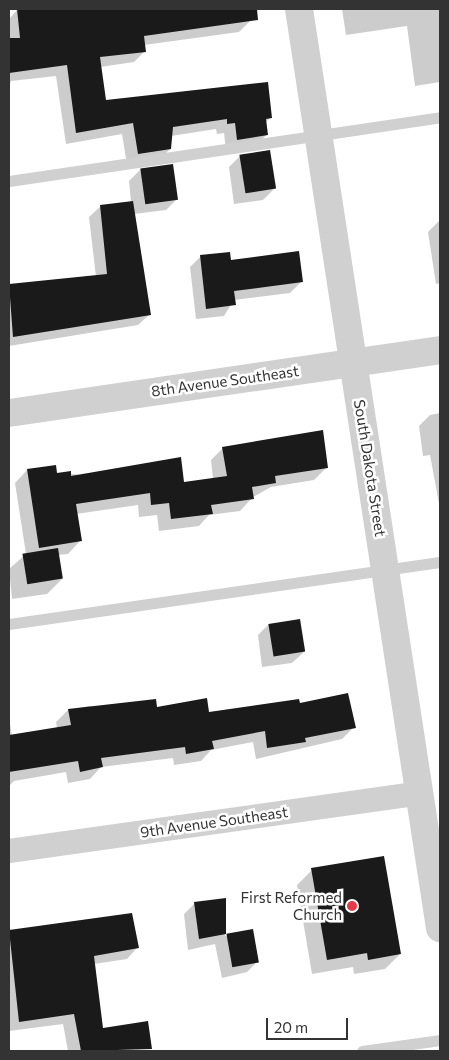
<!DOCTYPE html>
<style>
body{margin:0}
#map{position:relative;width:449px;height:1060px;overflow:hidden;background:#fff;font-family:Commissioner,sans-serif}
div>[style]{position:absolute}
.shadow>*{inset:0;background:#0003}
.building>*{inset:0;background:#1a1a1a;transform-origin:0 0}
.service>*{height:11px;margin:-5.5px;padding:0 5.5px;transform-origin:5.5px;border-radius:5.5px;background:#d0d0d0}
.minor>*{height:24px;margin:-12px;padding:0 12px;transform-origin:12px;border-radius:12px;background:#d0d0d0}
.tertiary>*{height:28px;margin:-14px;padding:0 14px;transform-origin:14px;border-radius:14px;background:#d0d0d0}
.dots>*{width:14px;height:14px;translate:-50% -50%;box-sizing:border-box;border:2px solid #fff;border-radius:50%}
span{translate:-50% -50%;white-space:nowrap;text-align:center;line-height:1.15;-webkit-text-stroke:5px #fff;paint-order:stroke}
.street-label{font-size:15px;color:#333}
.poi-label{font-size:15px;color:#333}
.right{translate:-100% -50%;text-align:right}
.frame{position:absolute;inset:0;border:10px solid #333;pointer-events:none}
.scale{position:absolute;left:266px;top:1018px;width:82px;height:22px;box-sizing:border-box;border:2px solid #333;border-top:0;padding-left:6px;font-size:15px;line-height:18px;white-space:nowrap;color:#333;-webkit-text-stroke:4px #fff;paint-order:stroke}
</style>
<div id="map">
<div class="shadow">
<div style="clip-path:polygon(29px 9px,248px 9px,250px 21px,239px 32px,144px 45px,145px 51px,134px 62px,100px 67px,105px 102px,271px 117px,265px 123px,267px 134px,256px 146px,226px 150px,224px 133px,217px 134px,216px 129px,171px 136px,170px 149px,159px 160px,127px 165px,122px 134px,66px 144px,56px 76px,11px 81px,9px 87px,9px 19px,17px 10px)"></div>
<div style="clip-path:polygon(342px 9px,440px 9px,440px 82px,415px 86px,407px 26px,346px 35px)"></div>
<div style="clip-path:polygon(240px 156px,274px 189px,263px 200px,234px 204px,229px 167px)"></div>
<div style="clip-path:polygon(140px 170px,177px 199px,166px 210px,134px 214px,150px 314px,138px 325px,9px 346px,9px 286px,96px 277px,89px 217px,101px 206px,131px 202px,129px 181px)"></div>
<div style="clip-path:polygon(439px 221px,440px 283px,436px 284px,428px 232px)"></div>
<div style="clip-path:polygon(201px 256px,301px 282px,290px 293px,234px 300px,224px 316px,196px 319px,190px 267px)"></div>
<div style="clip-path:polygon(440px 413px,440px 509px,430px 455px,423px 456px,419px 426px,430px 415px)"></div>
<div style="clip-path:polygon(223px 448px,326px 468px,314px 480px,271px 487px,253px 497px,240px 511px,209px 515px,199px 526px,159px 531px,157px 515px,139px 517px,138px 505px,76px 514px,80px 541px,68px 554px,58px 555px,62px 579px,47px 594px,12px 599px,9px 569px,26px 554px,15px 483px,27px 470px,183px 484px,213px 479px,211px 460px)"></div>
<div style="clip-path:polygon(269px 624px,304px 652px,292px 663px,262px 667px,258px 635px)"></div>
<div style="clip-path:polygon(299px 705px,354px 727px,342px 739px,256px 759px,253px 742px,211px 750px,201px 761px,174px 765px,173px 758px,101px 767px,90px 779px,68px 783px,66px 772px,14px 781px,9px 786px,9px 717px,12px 736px,57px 728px,56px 722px,68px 710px,89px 706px,208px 713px)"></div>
<div style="clip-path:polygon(312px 870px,400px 954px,385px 969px,354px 974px,353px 967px,312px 974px,297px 885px)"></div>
<div style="clip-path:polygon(225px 900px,225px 936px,252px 930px,258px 961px,247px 972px,222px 978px,215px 944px,188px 950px,184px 914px,195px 903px)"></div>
<div style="clip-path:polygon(10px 931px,137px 948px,127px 959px,94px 964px,102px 1030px,151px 1048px,68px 1051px,63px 1024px,9px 1031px)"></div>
</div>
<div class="building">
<div style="clip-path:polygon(17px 9px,257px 9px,258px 20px,144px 36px,146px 52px,100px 57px,106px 100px,268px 82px,272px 118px,266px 119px,268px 135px,237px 140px,235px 123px,227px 124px,227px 119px,173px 127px,171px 149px,138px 154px,133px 123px,76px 133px,67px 65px,9px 73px,9px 38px,20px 38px)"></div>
<div style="left:270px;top:150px;width:39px;height:31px;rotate:81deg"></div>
<div style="left:173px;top:164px;width:36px;height:33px;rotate:82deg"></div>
<div style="clip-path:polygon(133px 201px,151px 315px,13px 337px,9px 284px,107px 274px,100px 205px)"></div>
<div style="clip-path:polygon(299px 251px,303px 282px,234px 291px,236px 305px,206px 309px,200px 255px,230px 252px,231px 260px)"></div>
<div style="clip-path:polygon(323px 430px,328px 468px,275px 476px,276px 483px,252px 487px,254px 499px,211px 505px,213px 514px,171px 519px,169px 503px,151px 505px,150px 493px,76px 504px,82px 541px,39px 548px,27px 469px,56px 465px,57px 473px,71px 471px,71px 476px,181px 457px,184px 482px,227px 476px,222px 447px)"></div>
<div style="left:58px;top:548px;width:31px;height:36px;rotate:81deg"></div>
<div style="left:300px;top:619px;width:33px;height:32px;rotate:81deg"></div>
<div style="clip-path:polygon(348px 693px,356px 728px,305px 738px,306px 742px,267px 748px,265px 731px,212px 741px,214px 749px,186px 754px,185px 747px,101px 758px,103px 767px,80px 772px,78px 761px,9px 772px,9px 735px,71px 725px,68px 709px,156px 699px,157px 707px,207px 698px,209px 712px,299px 699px,300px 703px)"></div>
<div style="clip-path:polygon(384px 856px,401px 954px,368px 960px,367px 953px,327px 960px,311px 868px)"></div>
<div style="clip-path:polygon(226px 898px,226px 934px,199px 939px,194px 902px)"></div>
<div style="clip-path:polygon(132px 913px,139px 948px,94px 956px,103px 1028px,148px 1021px,152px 1049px,81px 1051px,74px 1014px,19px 1022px,9px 930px)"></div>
<div style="left:253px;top:929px;width:34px;height:27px;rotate:80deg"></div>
</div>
<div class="service">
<div style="left:9px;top:181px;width:436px;rotate:-8.4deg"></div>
<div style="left:9px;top:624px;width:435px;rotate:-8.2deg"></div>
<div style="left:362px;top:1051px;width:79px;rotate:-8deg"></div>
</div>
<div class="minor">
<div style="left:9px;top:851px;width:415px;rotate:-8deg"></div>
</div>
<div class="tertiary">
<div style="left:299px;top:9px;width:930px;rotate:81.28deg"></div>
<div style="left:9px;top:413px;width:436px;rotate:-8.3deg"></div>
</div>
<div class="dots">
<div style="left:352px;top:906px;background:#e63946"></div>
</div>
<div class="street-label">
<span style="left:225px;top:381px;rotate:-8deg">8th Avenue Southeast</span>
<span style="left:370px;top:468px;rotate:81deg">South Dakota Street</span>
<span style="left:214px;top:822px;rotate:-8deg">9th Avenue Southeast</span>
</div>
<div class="poi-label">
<span class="right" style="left:342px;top:906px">First Reformed<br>Church</span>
</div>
<div class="frame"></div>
<div class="scale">20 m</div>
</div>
